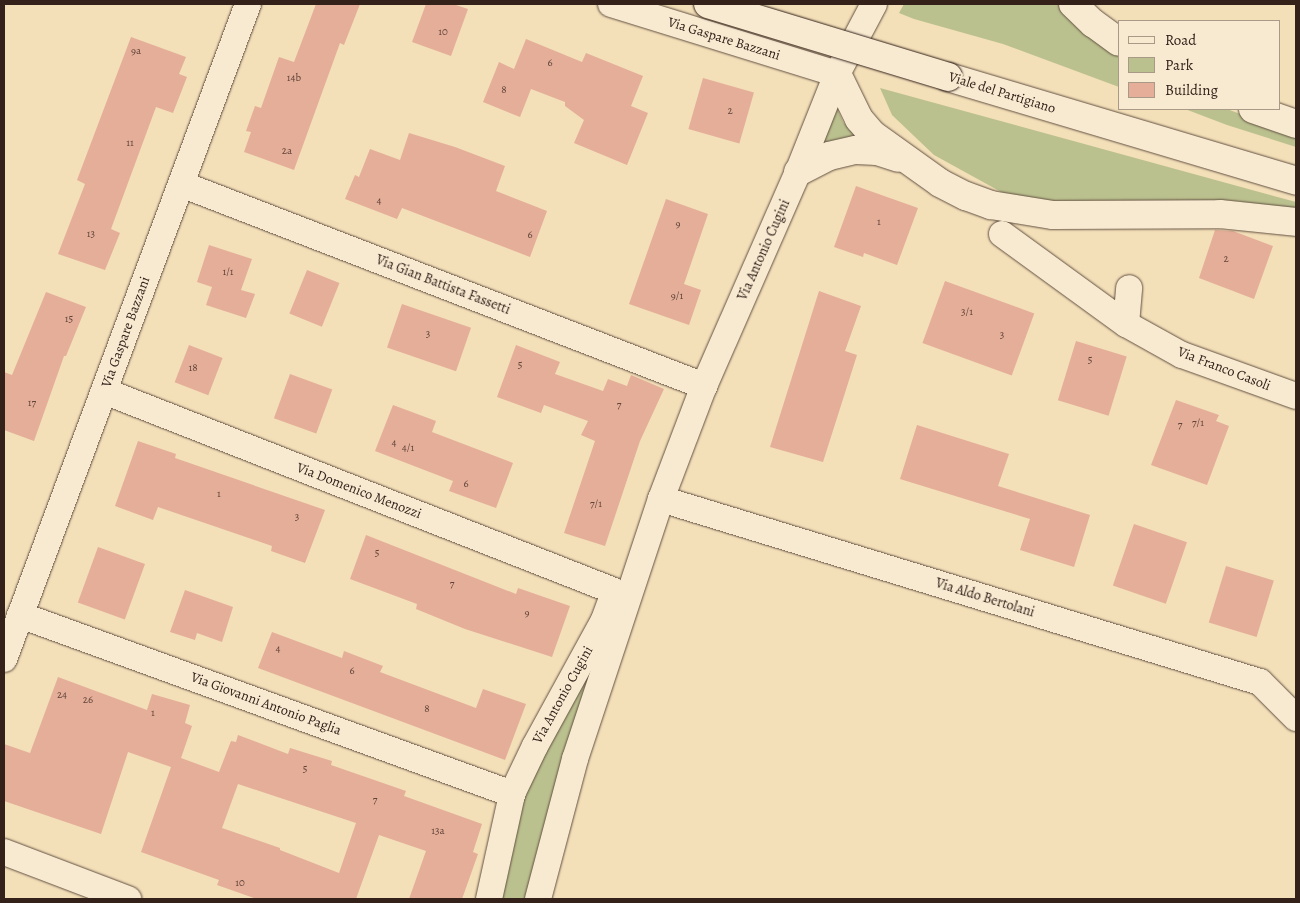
<!DOCTYPE html>
<style>
body{margin:0}
#map{position:relative;width:1300px;height:903px;overflow:hidden;background:#f3dfb8;font-family:Alegreya,serif}
div>[style]{position:absolute}
.green>*{inset:0;background:#bbc18e}
.building>*{inset:0;background:#e5ae99;transform-origin:0 0}
.roads{filter:drop-shadow(0 0 1px #635042) drop-shadow(0 0 1px #635042)}
.minor>*{height:26px;margin:-13px;padding:0 13px;transform-origin:13px;border-radius:13px;background:#f7ead1}
.secondary>*{height:28px;margin:-14px;padding:0 14px;transform-origin:14px;border-radius:14px;background:#f7ead1}
.bridges{filter:drop-shadow(0 0 1px #33211a) drop-shadow(0 0 1px #33211a)}
.secondary-bridge>*{height:28px;margin:-14px;padding:0 14px;transform-origin:14px;border-radius:14px;background:#f7ead1}
span{translate:-50% -50%;white-space:nowrap;text-align:center;line-height:1.15;-webkit-text-stroke:4.5px #f7ead1;paint-order:stroke}
.number-label{font-size:11px;color:#60443a}
.number-label span{-webkit-text-stroke-width:0}
.street-label{font-size:14px;color:#33211a}
.frame{position:absolute;inset:0;border:5px solid #33211a;pointer-events:none}
.legend{position:absolute;left:1118px;top:20px;width:162px;height:90px;box-sizing:border-box;background:#f7ead1;border:1px solid #a99a88;margin:0;padding:6px 9px;list-style:none;font-size:15px;color:#33211a}
.legend li{display:flex;align-items:center;gap:10px;height:25px}
.legend b{width:25px;border:1px solid #a99a88}
</style>
<div id="map">
<div class="green">
<div style="clip-path:polygon(904px 4px,1059px 4px,1088px 32px,1119px 54px,1119px 87px,1003px 44px,914px 19px,899px 13px)"></div>
<div style="clip-path:polygon(880px 88px,1296px 202px,1296px 209px,1236px 201px,1189px 200px,1094px 204px,1035px 200px,1003px 193px,934px 155px,892px 115px)"></div>
<div style="clip-path:polygon(836px 106px,843px 122px,861px 141px,817px 152px)"></div>
<div style="clip-path:polygon(1185px 109px,1227px 109px,1296px 135px,1296px 147px,1227px 125px)"></div>
<div style="clip-path:polygon(661px 499px,538px 899px,489px 899px,512px 794px)"></div>
</div>
<div class="building">
<div style="clip-path:polygon(316px 4px,360px 4px,344px 45px,340px 43px,294px 170px,244px 152px,251px 132px,246px 131px,255px 106px,261px 108px,279px 57px,294px 62px)"></div>
<div style="clip-path:polygon(426px 4px,453px 4px,468px 9px,451px 56px,412px 42px)"></div>
<div style="clip-path:polygon(131px 37px,186px 57px,179px 74px,187px 77px,173px 113px,156px 107px,111px 229px,120px 233px,105px 270px,58px 254px,85px 184px,77px 180px)"></div>
<div style="clip-path:polygon(526px 39px,582px 62px,586px 53px,643px 76px,631px 106px,648px 113px,627px 165px,574px 143px,584px 120px,565px 106px,565px 102px,531px 89px,520px 117px,483px 102px,499px 62px,514px 69px)"></div>
<div style="left:703px;top:78px;width:53px;height:53px;rotate:16deg"></div>
<div style="clip-path:polygon(409px 133px,455px 147px,505px 166px,496px 191px,547px 211px,530px 257px,402px 208px,397px 219px,345px 199px,355px 175px,359px 177px,370px 149px,400px 160px)"></div>
<div style="clip-path:polygon(856px 186px,918px 208px,897px 265px,864px 253px,863px 257px,834px 247px)"></div>
<div style="clip-path:polygon(666px 199px,708px 214px,684px 284px,701px 290px,689px 325px,629px 304px)"></div>
<div style="clip-path:polygon(1215px 230px,1233px 231px,1273px 246px,1254px 299px,1199px 278px)"></div>
<div style="clip-path:polygon(209px 245px,252px 259px,241px 290px,255px 294px,246px 318px,206px 305px,212px 287px,197px 282px)"></div>
<div style="left:307px;top:270px;width:35px;height:47px;rotate:22deg"></div>
<div style="left:945px;top:281px;width:95px;height:66px;rotate:20deg"></div>
<div style="clip-path:polygon(819px 291px,861px 306px,845px 351px,857px 355px,823px 462px,770px 447px)"></div>
<div style="clip-path:polygon(46px 292px,86px 307px,66px 356px,64px 356px,34px 441px,4px 430px,4px 372px,12px 375px)"></div>
<div style="left:402px;top:304px;width:73px;height:46px;rotate:19deg"></div>
<div style="left:1076px;top:341px;width:53px;height:62px;rotate:17deg"></div>
<div style="left:189px;top:345px;width:36px;height:40px;rotate:21deg"></div>
<div style="clip-path:polygon(516px 345px,560px 362px,555px 374px,603px 391px,608px 379px,627px 386px,631px 375px,664px 389px,640px 441px,605px 546px,564px 533px,595px 441px,581px 435px,588px 421px,544px 405px,541px 413px,497px 397px)"></div>
<div style="left:290px;top:374px;width:45px;height:47px;rotate:20deg"></div>
<div style="clip-path:polygon(1176px 400px,1219px 415px,1216px 421px,1229px 426px,1207px 485px,1151px 465px)"></div>
<div style="clip-path:polygon(393px 405px,436px 421px,432px 432px,513px 463px,496px 508px,449px 491px,453px 481px,375px 451px)"></div>
<div style="clip-path:polygon(917px 425px,1009px 454px,998px 486px,1090px 515px,1074px 567px,1020px 550px,1030px 519px,900px 479px)"></div>
<div style="clip-path:polygon(138px 441px,176px 454px,175px 458px,325px 510px,305px 563px,271px 551px,272px 546px,158px 507px,153px 520px,115px 506px)"></div>
<div style="left:1134px;top:524px;width:56px;height:65px;rotate:19deg"></div>
<div style="clip-path:polygon(366px 535px,516px 594px,518px 588px,570px 606px,552px 657px,465px 629px,416px 609px,417px 604px,350px 579px)"></div>
<div style="left:98px;top:547px;width:50px;height:59px;rotate:20deg"></div>
<div style="left:1226px;top:566px;width:50px;height:59px;rotate:17deg"></div>
<div style="clip-path:polygon(185px 590px,233px 607px,222px 642px,197px 633px,195px 640px,170px 632px)"></div>
<div style="clip-path:polygon(272px 632px,342px 658px,344px 651px,383px 666px,380px 672px,476px 708px,483px 689px,526px 704px,505px 760px,258px 668px)"></div>
<div style="clip-path:polygon(evenodd,58px 677px,147px 710px,152px 694px,190px 705px,185px 723px,192px 726px,181px 758px,219px 772px,231px 741px,236px 742px,238px 735px,288px 754px,290px 748px,332px 761px,331px 765px,406px 791px,404px 796px,482px 824px,473px 852px,478px 854px,462px 899px,409px 899px,426px 851px,379px 835px,356px 899px,257px 899px,217px 885px,219px 880px,141px 852px,171px 767px,128px 752px,101px 834px,4px 801px,4px 744px,30px 753px,58px 677px,238px 784px,356px 823px,339px 873px,280px 850px,280px 848px,222px 828px,238px 784px)"></div>
</div>
<div class="roads">
<div class="minor">
<div style="left:611px;top:4px;width:237px;rotate:17.2deg"></div>
<div style="left:181px;top:184px;width:561px;rotate:21.12deg"></div>
<div style="left:1002px;top:234px;width:153px;rotate:36deg"></div>
<div style="left:1126px;top:324px;width:64px;rotate:29deg"></div>
<div style="left:1182px;top:355px;width:121px;rotate:19.8deg"></div>
<div style="left:1126px;top:324px;width:36px;rotate:-85deg"></div>
<div style="left:104px;top:391px;width:548px;rotate:21.41deg"></div>
<div style="left:661px;top:499px;width:626px;rotate:16.99deg"></div>
<div style="left:1260px;top:682px;width:51px;rotate:45deg"></div>
<div style="left:20px;top:615px;width:524px;rotate:19.99deg"></div>
<div style="left:4px;top:659px;width:699px;rotate:-69.57deg"></div>
<div style="left:4px;top:852px;width:133px;rotate:20.8deg"></div>
<div style="left:489px;top:899px;width:107px;rotate:-77.6deg"></div>
<div style="left:512px;top:794px;width:53px;rotate:-64.4deg"></div>
<div style="left:535px;top:746px;width:144px;rotate:-61.3deg"></div>
<div style="left:604px;top:620px;width:23px;rotate:-70deg"></div>
<div style="left:538px;top:899px;width:145px;rotate:-75.2deg"></div>
<div style="left:575px;top:759px;width:274px;rotate:-71.7deg"></div>
<div style="left:661px;top:499px;width:121px;rotate:-69.2deg"></div>
<div style="left:704px;top:386px;width:234px;rotate:-66.3deg"></div>
<div style="left:798px;top:172px;width:105px;rotate:-68.3deg"></div>
<div style="left:837px;top:74px;width:79px;rotate:-62.1deg"></div>
</div>
<div class="secondary">
<div style="left:1073px;top:4px;width:28px;rotate:44deg"></div>
<div style="left:1093px;top:23px;width:32px;rotate:36deg"></div>
<div style="left:837px;top:74px;width:50px;rotate:63.9deg"></div>
<div style="left:859px;top:119px;width:21px;rotate:49deg"></div>
<div style="left:873px;top:135px;width:82px;rotate:35.6deg"></div>
<div style="left:940px;top:183px;width:29px;rotate:27deg"></div>
<div style="left:966px;top:196px;width:27px;rotate:20deg"></div>
<div style="left:991px;top:205px;width:63px;rotate:9.2deg"></div>
<div style="left:1053px;top:215px;width:167px;rotate:-0.3deg"></div>
<div style="left:1220px;top:214px;width:76px;rotate:6deg"></div>
<div style="left:948px;top:77px;width:363px;rotate:16.6deg"></div>
<div style="left:1253px;top:109px;width:46px;rotate:19.2deg"></div>
<div style="left:798px;top:172px;width:35px;rotate:-27deg"></div>
<div style="left:829px;top:156px;width:28px;rotate:-13deg"></div>
<div style="left:856px;top:150px;width:21px;rotate:3deg"></div>
<div style="left:877px;top:151px;width:22px;rotate:18deg"></div>
</div>
</div>
<div class="bridges">
<div class="secondary-bridge">
<div style="left:708px;top:4px;width:251px;rotate:16.9deg"></div>
</div>
</div>
<div class="number-label">
<span style="left:443px;top:32px">10</span>
<span style="left:136px;top:51px">9a</span>
<span style="left:550px;top:63px">6</span>
<span style="left:294px;top:78px">14b</span>
<span style="left:504px;top:90px">8</span>
<span style="left:730px;top:111px">2</span>
<span style="left:130px;top:143px">11</span>
<span style="left:287px;top:151px">2a</span>
<span style="left:379px;top:201px">4</span>
<span style="left:879px;top:222px">1</span>
<span style="left:678px;top:224px">9</span>
<span style="left:91px;top:234px">13</span>
<span style="left:530px;top:235px">6</span>
<span style="left:1226px;top:259px">2</span>
<span style="left:228px;top:272px">1/1</span>
<span style="left:677px;top:296px">9/1</span>
<span style="left:967px;top:312px">3/1</span>
<span style="left:69px;top:319px">15</span>
<span style="left:428px;top:334px">3</span>
<span style="left:1002px;top:335px">3</span>
<span style="left:1090px;top:360px">5</span>
<span style="left:520px;top:365px">5</span>
<span style="left:193px;top:368px">18</span>
<span style="left:32px;top:403px">17</span>
<span style="left:619px;top:405px">7</span>
<span style="left:1198px;top:423px">7/1</span>
<span style="left:1180px;top:425px">7</span>
<span style="left:394px;top:443px">4</span>
<span style="left:408px;top:448px">4/1</span>
<span style="left:466px;top:484px">6</span>
<span style="left:219px;top:494px">1</span>
<span style="left:596px;top:504px">7/1</span>
<span style="left:297px;top:517px">3</span>
<span style="left:377px;top:553px">5</span>
<span style="left:452px;top:584px">7</span>
<span style="left:527px;top:613px">9</span>
<span style="left:278px;top:649px">4</span>
<span style="left:352px;top:671px">6</span>
<span style="left:62px;top:695px">24</span>
<span style="left:88px;top:700px">26</span>
<span style="left:427px;top:709px">8</span>
<span style="left:153px;top:713px">1</span>
<span style="left:305px;top:769px">5</span>
<span style="left:375px;top:800px">7</span>
<span style="left:438px;top:831px">13a</span>
<span style="left:240px;top:883px">10</span>
</div>
<div class="street-label">
<span style="left:724px;top:39px;rotate:17deg">Via Gaspare Bazzani</span>
<span style="left:1002px;top:93px;rotate:17deg">Viale del Partigiano</span>
<span style="left:764px;top:250px;rotate:-66deg">Via Antonio Cugini</span>
<span style="left:443px;top:285px;rotate:21deg">Via Gian Battista Fassetti</span>
<span style="left:126px;top:332px;rotate:-70deg">Via Gaspare Bazzani</span>
<span style="left:1224px;top:369px;rotate:21deg">Via Franco Casoli</span>
<span style="left:359px;top:491px;rotate:21deg">Via Domenico Menozzi</span>
<span style="left:985px;top:598px;rotate:17deg">Via Aldo Bertolani</span>
<span style="left:563px;top:695px;rotate:-61deg">Via Antonio Cugini</span>
<span style="left:266px;top:704px;rotate:20deg">Via Giovanni Antonio Paglia</span>
</div>
<div class="frame"></div>
<ul class="legend">
<li><b style="height:6px;background:#f7ead1"></b>Road</li>
<li><b style="height:14px;background:#bbc18e"></b>Park</li>
<li><b style="height:14px;background:#e5ae99"></b>Building</li>
</ul>
</div>
